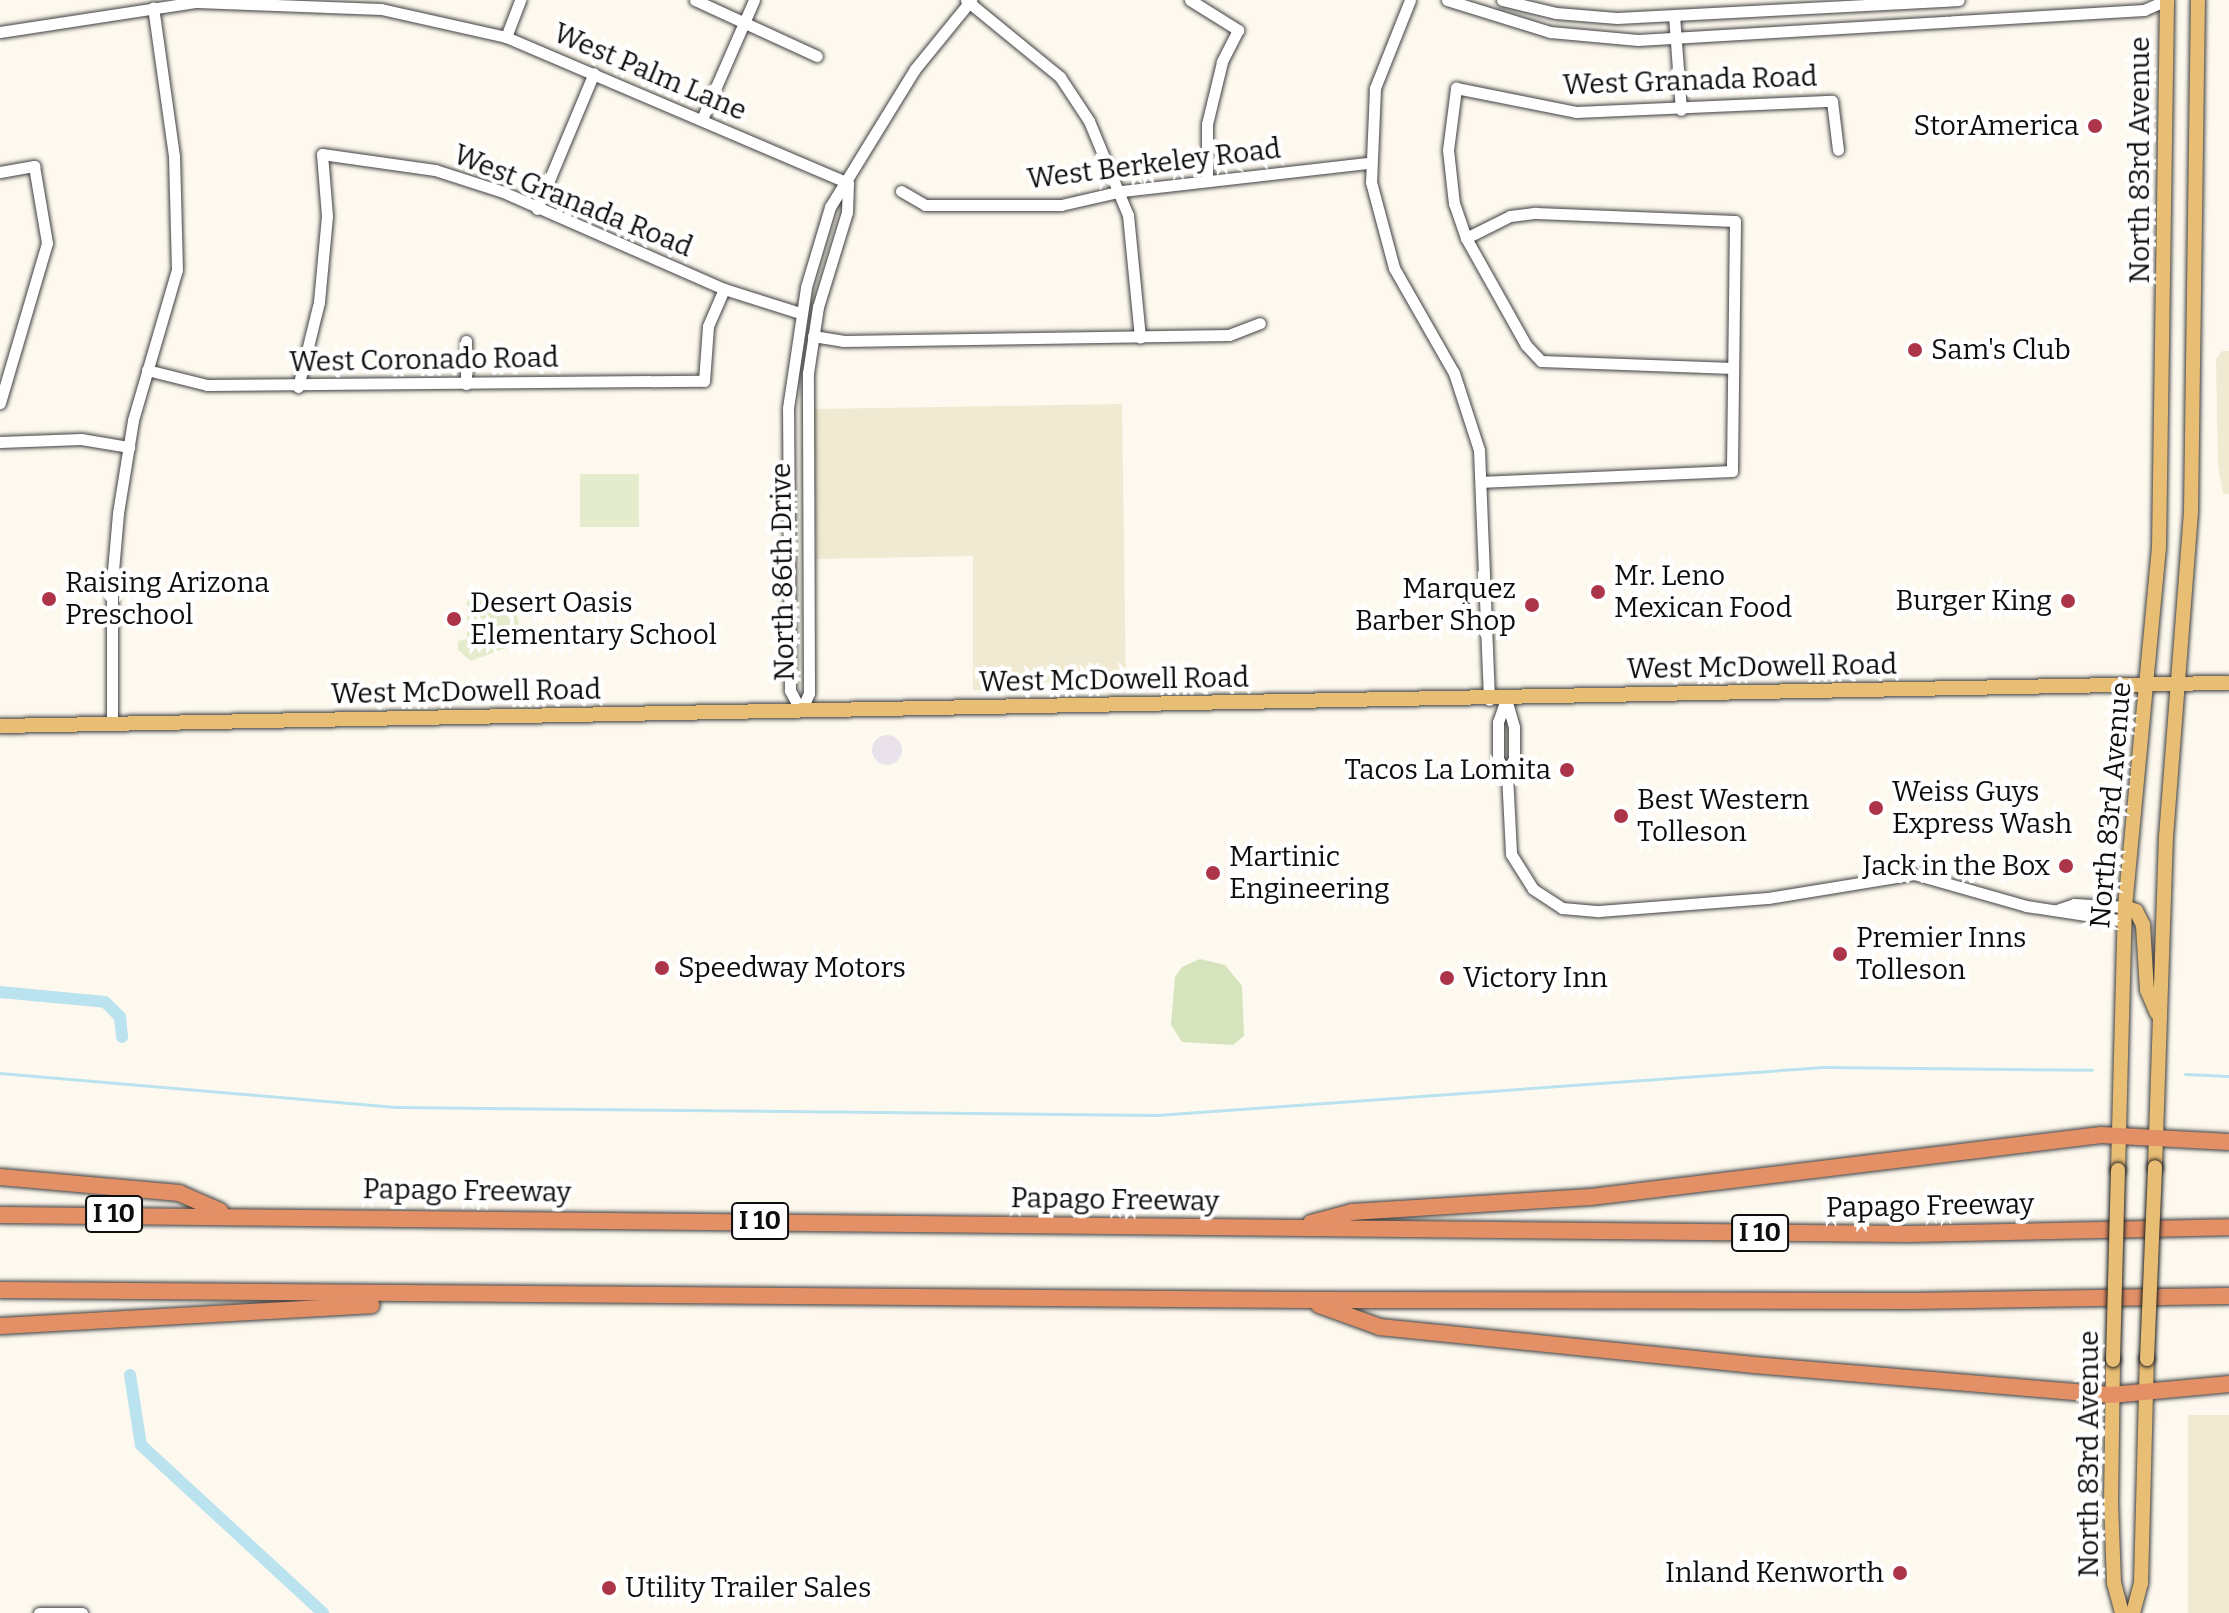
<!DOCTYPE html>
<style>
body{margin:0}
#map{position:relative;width:2229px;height:1613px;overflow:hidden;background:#fdf9ef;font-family:Bitter,serif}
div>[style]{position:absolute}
.industrial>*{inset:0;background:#e9e2eb}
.round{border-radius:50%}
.farmland>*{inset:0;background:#f0ead2;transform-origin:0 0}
.green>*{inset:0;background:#d6e4bd}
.pitch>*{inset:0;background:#e5eccd;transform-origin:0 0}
.stream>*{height:3px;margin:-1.5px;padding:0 1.5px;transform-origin:1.5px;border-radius:1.5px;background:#bae2ef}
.canal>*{height:12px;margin:-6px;padding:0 6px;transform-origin:6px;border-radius:6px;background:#bae2ef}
.roads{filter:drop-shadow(0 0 2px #404040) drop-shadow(0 0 2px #404040)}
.minor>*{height:11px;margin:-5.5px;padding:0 5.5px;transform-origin:5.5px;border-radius:5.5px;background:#fff}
.major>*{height:14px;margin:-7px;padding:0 7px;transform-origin:7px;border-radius:7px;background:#e8bd74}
.highway>*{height:16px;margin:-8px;padding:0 8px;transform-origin:8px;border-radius:8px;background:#e39067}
.bridges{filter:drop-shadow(0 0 2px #1e1e1e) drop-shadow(0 0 2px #1e1e1e)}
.major-bridge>*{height:14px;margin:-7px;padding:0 7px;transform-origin:7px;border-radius:7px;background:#e8bd74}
.dots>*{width:22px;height:22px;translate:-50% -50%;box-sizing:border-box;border:4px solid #fff;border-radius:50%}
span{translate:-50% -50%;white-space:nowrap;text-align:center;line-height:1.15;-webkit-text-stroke:8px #fff;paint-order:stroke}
.shield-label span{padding:2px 6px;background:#fff;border:2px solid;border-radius:6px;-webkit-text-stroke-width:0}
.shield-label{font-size:26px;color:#0d0d0d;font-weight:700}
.street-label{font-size:28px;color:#0d0d0d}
.poi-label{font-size:28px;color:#0d0d0d}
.right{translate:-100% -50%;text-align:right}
.left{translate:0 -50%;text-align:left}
</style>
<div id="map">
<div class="industrial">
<div class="round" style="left:872px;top:735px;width:30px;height:30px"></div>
</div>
<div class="farmland">
<div style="clip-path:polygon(2222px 351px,2229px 351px,2229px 494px,2223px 494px,2218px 466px,2216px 359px)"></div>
<div style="clip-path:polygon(1122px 404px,1126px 690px,973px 690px,973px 556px,816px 559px,814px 409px)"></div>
<div style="left:2229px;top:1415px;width:198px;height:41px;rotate:90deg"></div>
</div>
<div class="green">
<div style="clip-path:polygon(1200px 959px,1225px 965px,1242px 986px,1244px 1036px,1233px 1045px,1182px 1042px,1171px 1025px,1175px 977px,1182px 967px)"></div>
</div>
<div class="pitch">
<div style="left:580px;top:474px;width:59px;height:53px"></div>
<div style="clip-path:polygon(495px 594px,515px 606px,521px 633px,516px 644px,471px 661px,458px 650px,458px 641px,467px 639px,467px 601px)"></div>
</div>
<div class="stream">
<div style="left:0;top:1073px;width:397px;rotate:4.9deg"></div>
<div style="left:396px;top:1107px;width:761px;rotate:0.6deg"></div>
<div style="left:1157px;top:1115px;width:668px;rotate:-4.12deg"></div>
<div style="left:1823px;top:1067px;width:269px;rotate:0.6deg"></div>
<div style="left:2185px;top:1074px;width:44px;rotate:2.6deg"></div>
</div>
<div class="canal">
<div style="left:0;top:992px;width:105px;rotate:5.4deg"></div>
<div style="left:105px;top:1002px;width:21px;rotate:45deg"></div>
<div style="left:120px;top:1017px;width:20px;rotate:84deg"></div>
<div style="left:130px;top:1375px;width:71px;rotate:81.1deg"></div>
<div style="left:141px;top:1445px;width:248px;rotate:42.7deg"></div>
</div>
<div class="roads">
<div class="minor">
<div style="left:695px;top:0;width:134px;rotate:24.7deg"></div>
<div style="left:966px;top:0;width:122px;rotate:39.3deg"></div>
<div style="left:1060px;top:77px;width:53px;rotate:56.6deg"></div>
<div style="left:1089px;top:121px;width:102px;rotate:67.5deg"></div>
<div style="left:1128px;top:215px;width:123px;rotate:84.4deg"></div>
<div style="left:1190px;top:0;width:57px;rotate:32deg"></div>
<div style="left:1238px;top:30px;width:36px;rotate:117deg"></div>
<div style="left:1222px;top:62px;width:64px;rotate:103.6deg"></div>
<div style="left:1207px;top:124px;width:56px;rotate:90deg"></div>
<div style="left:1410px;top:0;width:95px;rotate:111.7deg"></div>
<div style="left:1375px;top:88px;width:94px;rotate:92.4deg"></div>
<div style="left:1371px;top:182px;width:89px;rotate:75deg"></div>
<div style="left:1394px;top:268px;width:121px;rotate:60.3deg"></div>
<div style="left:1454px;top:373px;width:81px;rotate:72deg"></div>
<div style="left:1479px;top:450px;width:250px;rotate:87.7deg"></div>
<div style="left:1447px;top:0;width:108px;rotate:17.3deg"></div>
<div style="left:1550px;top:32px;width:88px;rotate:5.2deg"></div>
<div style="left:1638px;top:40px;width:507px;rotate:-3.39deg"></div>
<div style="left:2144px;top:10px;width:24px;rotate:-24deg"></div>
<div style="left:1502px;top:0;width:56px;rotate:13.5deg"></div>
<div style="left:1556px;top:13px;width:61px;rotate:4.7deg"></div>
<div style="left:1617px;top:18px;width:342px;rotate:-3deg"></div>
<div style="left:1674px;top:15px;width:95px;rotate:85.8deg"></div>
<div style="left:0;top:32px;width:199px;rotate:-8.7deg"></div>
<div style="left:197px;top:2px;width:184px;rotate:2.2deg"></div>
<div style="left:381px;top:9px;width:128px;rotate:12.6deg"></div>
<div style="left:506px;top:37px;width:372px;rotate:23.1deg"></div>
<div style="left:506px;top:37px;width:40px;rotate:-69deg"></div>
<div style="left:702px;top:119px;width:130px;rotate:-66.4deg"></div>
<div style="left:0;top:172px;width:35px;rotate:-10deg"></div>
<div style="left:34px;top:166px;width:78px;rotate:80.4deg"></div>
<div style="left:47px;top:243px;width:167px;rotate:106.4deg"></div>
<div style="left:901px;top:191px;width:28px;rotate:30deg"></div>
<div style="left:925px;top:205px;width:136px"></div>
<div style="left:1061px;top:205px;width:63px;rotate:-12.9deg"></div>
<div style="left:1122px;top:191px;width:249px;rotate:-6.5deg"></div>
<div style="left:537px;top:209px;width:147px;rotate:-67.3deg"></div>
<div style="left:1466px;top:238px;width:49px;rotate:-26.6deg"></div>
<div style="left:1510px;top:216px;width:26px;rotate:-7deg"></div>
<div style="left:1536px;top:213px;width:199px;rotate:2.3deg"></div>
<div style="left:1735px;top:221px;width:250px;rotate:90.7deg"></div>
<div style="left:1732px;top:471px;width:248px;rotate:177.5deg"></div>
<div style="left:813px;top:336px;width:30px;rotate:9deg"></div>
<div style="left:843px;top:341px;width:386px;rotate:-0.9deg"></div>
<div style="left:1229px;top:335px;width:33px;rotate:-21deg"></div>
<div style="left:1733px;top:368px;width:192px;rotate:-177.9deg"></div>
<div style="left:1541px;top:361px;width:22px;rotate:-133deg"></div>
<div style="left:1526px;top:345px;width:123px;rotate:-119.3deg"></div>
<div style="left:1466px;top:238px;width:36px;rotate:-109deg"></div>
<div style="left:1454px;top:204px;width:54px;rotate:-96.3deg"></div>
<div style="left:1448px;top:150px;width:63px;rotate:-82.6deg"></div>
<div style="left:1456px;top:88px;width:122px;rotate:11.3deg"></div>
<div style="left:1576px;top:112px;width:256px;rotate:-2.5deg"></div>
<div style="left:1832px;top:101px;width:49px;rotate:83deg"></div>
<div style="left:147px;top:370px;width:62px;rotate:14deg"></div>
<div style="left:207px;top:385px;width:497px;rotate:-0.5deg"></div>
<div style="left:704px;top:381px;width:55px;rotate:-85.8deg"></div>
<div style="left:708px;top:326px;width:40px;rotate:-66.6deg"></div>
<div style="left:466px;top:384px;width:43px;rotate:-90deg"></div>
<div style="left:298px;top:387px;width:88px;rotate:-76.1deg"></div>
<div style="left:319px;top:302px;width:86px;rotate:-84.7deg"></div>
<div style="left:327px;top:216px;width:62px;rotate:-94.6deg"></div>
<div style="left:322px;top:154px;width:114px;rotate:8.1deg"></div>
<div style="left:435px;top:170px;width:71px;rotate:17.9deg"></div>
<div style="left:503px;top:192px;width:241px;rotate:23.7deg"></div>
<div style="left:724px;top:289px;width:80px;rotate:17.5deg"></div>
<div style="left:0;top:442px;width:81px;rotate:-2.1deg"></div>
<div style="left:81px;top:439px;width:49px;rotate:9.5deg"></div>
<div style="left:1506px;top:699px;width:29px;rotate:74deg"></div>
<div style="left:1514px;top:727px;width:31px;rotate:90deg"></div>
<div style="left:1514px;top:758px;width:17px;rotate:114deg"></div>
<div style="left:1507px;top:774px;width:80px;rotate:87.1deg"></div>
<div style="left:1511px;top:854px;width:41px;rotate:57.8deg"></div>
<div style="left:1533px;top:889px;width:35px;rotate:33deg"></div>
<div style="left:1562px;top:908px;width:37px;rotate:5deg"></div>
<div style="left:1599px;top:911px;width:169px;rotate:-4.4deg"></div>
<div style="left:1768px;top:898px;width:148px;rotate:-9.3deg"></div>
<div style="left:1914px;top:874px;width:116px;rotate:15.9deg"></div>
<div style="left:2026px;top:906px;width:100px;rotate:8.6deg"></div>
<div style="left:1506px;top:699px;width:24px;rotate:109deg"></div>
<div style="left:1498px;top:722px;width:37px;rotate:90deg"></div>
<div style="left:1498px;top:759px;width:17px;rotate:59deg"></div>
<div style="left:801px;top:711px;width:24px;rotate:-118deg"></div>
<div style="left:790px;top:690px;width:282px;rotate:-90.4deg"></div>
<div style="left:788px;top:408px;width:122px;rotate:-81.5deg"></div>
<div style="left:806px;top:287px;width:84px;rotate:-73.3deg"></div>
<div style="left:830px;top:207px;width:162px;rotate:-58.4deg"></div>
<div style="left:915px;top:69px;width:89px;rotate:-50.9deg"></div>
<div style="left:801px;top:711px;width:20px;rotate:-66deg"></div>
<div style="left:809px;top:693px;width:320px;rotate:-90.2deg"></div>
<div style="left:808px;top:373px;width:67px;rotate:-81.4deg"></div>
<div style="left:818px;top:307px;width:99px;rotate:-73deg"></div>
<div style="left:847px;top:212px;width:28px;rotate:-88deg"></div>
<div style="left:112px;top:725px;width:143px;rotate:-90deg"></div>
<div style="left:112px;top:582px;width:69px;rotate:-85deg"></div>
<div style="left:118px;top:513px;width:94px;rotate:-80.8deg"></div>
<div style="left:133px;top:420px;width:156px;rotate:-73.7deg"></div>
<div style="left:177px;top:270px;width:114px;rotate:-91.5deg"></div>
<div style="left:174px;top:156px;width:150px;rotate:-98deg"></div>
<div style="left:2057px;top:910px;width:18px;rotate:-19deg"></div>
<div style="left:2074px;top:904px;width:51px;rotate:3.4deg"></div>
<div style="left:39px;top:1613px;width:43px"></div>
</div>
<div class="major">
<div style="left:0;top:726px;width:2229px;rotate:-1.11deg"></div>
<div style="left:2125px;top:907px;width:12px;rotate:20deg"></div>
<div style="left:2136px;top:911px;width:16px;rotate:63deg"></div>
<div style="left:2143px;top:925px;width:65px;rotate:86.5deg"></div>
<div style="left:2147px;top:990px;width:25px;rotate:67deg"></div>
<div style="left:2155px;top:1167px;width:330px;rotate:-88.1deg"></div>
<div style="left:2166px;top:837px;width:327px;rotate:-85.6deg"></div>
<div style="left:2191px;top:511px;width:511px;rotate:-89.22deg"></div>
<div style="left:2118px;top:1170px;width:263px;rotate:-88.5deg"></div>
<div style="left:2125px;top:907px;width:361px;rotate:-84.6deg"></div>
<div style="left:2159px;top:548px;width:548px;rotate:-89.16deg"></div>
<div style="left:2113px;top:1360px;width:142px;rotate:90.8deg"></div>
<div style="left:2111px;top:1502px;width:81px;rotate:87.9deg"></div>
<div style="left:2114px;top:1583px;width:31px;rotate:75deg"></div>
<div style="left:2133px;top:1613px;width:31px;rotate:-75deg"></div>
<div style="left:2141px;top:1583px;width:224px;rotate:-88.5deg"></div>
</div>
<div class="highway">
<div style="left:0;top:1177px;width:180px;rotate:5.1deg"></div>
<div style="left:179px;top:1193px;width:45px;rotate:23.7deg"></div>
<div style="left:0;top:1215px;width:1908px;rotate:0.57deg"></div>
<div style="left:1908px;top:1234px;width:321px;rotate:-1.2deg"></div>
<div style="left:1311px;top:1223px;width:42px;rotate:-15deg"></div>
<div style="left:1352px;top:1212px;width:239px;rotate:-3.6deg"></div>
<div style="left:1591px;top:1197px;width:514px;rotate:-6.93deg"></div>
<div style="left:2101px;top:1135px;width:128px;rotate:3.1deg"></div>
<div style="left:0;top:1290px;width:1306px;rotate:0.44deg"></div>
<div style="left:1306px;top:1300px;width:605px;rotate:0.09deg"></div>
<div style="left:1911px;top:1301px;width:318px;rotate:-0.9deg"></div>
<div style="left:1319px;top:1305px;width:65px;rotate:19.8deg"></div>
<div style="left:1380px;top:1327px;width:376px;rotate:5.8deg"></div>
<div style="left:1754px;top:1365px;width:358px;rotate:4.8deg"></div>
<div style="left:2111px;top:1395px;width:119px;rotate:-5.3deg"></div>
<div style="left:0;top:1326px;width:372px;rotate:-3.2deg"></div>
</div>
</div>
<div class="bridges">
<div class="major-bridge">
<div style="left:2147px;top:1359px;width:192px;rotate:-87.6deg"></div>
<div style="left:2113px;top:1360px;width:190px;rotate:-88.5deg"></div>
</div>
</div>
<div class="dots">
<div style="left:2095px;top:126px;background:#ad354a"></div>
<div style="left:1915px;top:350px;background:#ad354a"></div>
<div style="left:1598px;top:592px;background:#ad354a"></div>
<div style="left:49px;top:599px;background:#ad354a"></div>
<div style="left:2068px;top:601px;background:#ad354a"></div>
<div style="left:1532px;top:605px;background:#ad354a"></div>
<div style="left:454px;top:619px;background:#ad354a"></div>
<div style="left:1567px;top:770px;background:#ad354a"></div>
<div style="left:1876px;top:808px;background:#ad354a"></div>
<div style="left:1621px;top:816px;background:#ad354a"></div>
<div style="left:2066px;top:866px;background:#ad354a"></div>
<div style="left:1213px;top:873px;background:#ad354a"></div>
<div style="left:1840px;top:954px;background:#ad354a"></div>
<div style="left:662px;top:968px;background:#ad354a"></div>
<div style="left:1447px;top:978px;background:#ad354a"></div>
<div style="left:1900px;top:1573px;background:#ad354a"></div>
<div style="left:609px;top:1588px;background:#ad354a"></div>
</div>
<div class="shield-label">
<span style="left:114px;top:1214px">I 10</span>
<span style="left:760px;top:1221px">I 10</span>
<span style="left:1760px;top:1233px">I 10</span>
</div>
<div class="street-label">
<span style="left:650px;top:72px;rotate:23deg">West Palm Lane</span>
<span style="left:1690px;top:81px;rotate:-2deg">West Granada Road</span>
<span style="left:2140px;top:160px;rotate:-90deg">North 83rd Avenue</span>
<span style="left:1154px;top:164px;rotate:-7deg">West Berkeley Road</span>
<span style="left:573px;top:201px;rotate:22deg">West Granada Road</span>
<span style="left:424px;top:360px;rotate:-1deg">West Coronado Road</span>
<span style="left:783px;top:572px;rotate:-91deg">North 86th Drive</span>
<span style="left:1762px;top:667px;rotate:-1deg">West McDowell Road</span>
<span style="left:1114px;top:680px;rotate:-1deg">West McDowell Road</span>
<span style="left:466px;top:692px;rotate:-1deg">West McDowell Road</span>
<span style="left:2111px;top:805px;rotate:-85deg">North 83rd Avenue</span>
<span style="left:467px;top:1191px;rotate:1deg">Papago Freeway</span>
<span style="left:1115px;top:1200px;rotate:1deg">Papago Freeway</span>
<span style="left:1930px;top:1206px;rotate:-1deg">Papago Freeway</span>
<span style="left:2089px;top:1454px;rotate:-90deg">North 83rd Avenue</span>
</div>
<div class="poi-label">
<span class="right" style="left:2079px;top:126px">StorAmerica</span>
<span class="left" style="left:1931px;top:350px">Sam's Club</span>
<span class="left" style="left:1614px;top:592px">Mr. Leno<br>Mexican Food</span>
<span class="left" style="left:65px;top:599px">Raising Arizona<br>Preschool</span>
<span class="right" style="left:1516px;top:605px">Marquez<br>Barber Shop</span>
<span class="right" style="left:2052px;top:601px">Burger King</span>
<span class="left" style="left:470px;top:619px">Desert Oasis<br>Elementary School</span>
<span class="right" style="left:1551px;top:770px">Tacos La Lomita</span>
<span class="left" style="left:1892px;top:808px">Weiss Guys<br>Express Wash</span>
<span class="left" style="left:1637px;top:816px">Best Western<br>Tolleson</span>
<span class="left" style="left:1229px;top:873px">Martinic<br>Engineering</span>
<span class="right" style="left:2050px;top:866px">Jack in the Box</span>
<span class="left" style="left:1856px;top:954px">Premier Inns<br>Tolleson</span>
<span class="left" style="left:678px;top:968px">Speedway Motors</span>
<span class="left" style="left:1463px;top:978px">Victory Inn</span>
<span class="right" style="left:1884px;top:1573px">Inland Kenworth</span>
<span class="left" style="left:625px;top:1588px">Utility Trailer Sales</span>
</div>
</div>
